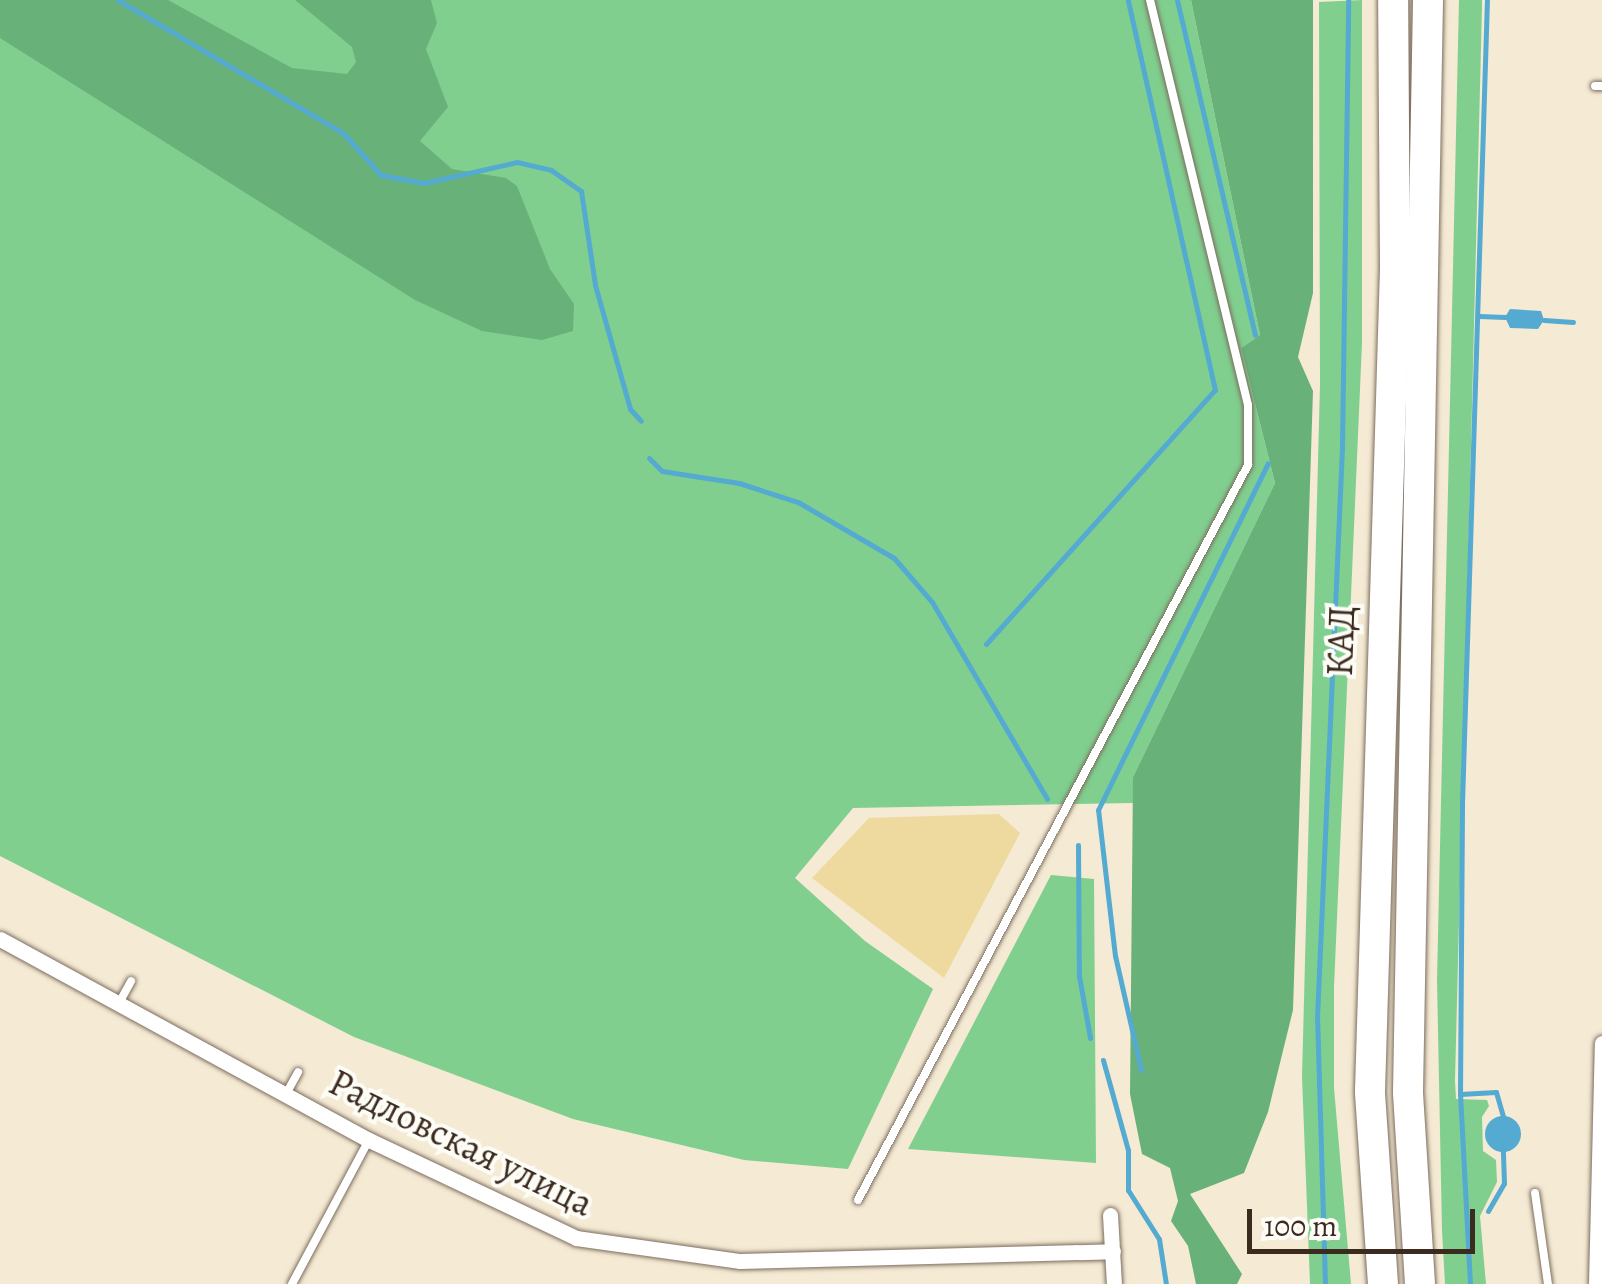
<!DOCTYPE html>
<meta charset="utf-8">
<style>
body{margin:0}
#map{position:relative;width:1602px;height:1284px;overflow:hidden;background:#f5ead4;font-family:Alegreya,serif}
div>[style]{position:absolute}
.green>*{inset:0;background:#80cf8f}
.forest>*{inset:0;background:#68b27a}
.sand>*{inset:0;background:#eeda9e}
.water>*{inset:0;background:#54aad0}
.round{border-radius:50%}
.stream>*{height:5px;margin:-2.5px;padding:0 2.5px;transform-origin:2.5px;border-radius:2.5px;background:#54aad0}
.roads{filter:drop-shadow(0 0 2px #7c6d5e) drop-shadow(0 0 2px #7c6d5e)}
.service>*{height:8px;margin:-4px;padding:0 4px;transform-origin:4px;border-radius:4px;background:#fff}
.minor>*{height:15px;margin:-7.5px;padding:0 7.5px;transform-origin:7.5px;border-radius:7.5px;background:#fff}
.motorway>*{height:30px;margin:-15px;padding:0 15px;transform-origin:15px;border-radius:15px;background:#fff}
span{translate:-50% -50%;white-space:nowrap;text-align:center;line-height:1.15;-webkit-text-stroke:8px #fdfcf7;paint-order:stroke}
.street-label{font-size:38px;color:#3b2a1e}
.scale{position:absolute;left:1247px;top:1209px;width:228px;height:45px;box-sizing:border-box;border:5px solid #3b2a1e;border-top:0;padding-left:12px;font-size:30px;line-height:35px;white-space:nowrap;color:#3b2a1e;-webkit-text-stroke:8px #fdfcf7;paint-order:stroke}
</style>
<div id="map">
<div class="green">
<div style="clip-path:polygon(0 0,1191px 0,1260px 335px,1241px 348px,1275px 483px,1133px 777px,1133px 803px,853px 808px,795px 878px,865px 941px,933px 989px,848px 1169px,744px 1160px,573px 1119px,354px 1037px,0 856px)"></div>
<div style="clip-path:polygon(1362px 0,1362px 343px,1334px 987px,1334px 1088px,1351px 1284px,1310px 1284px,1302px 1077px,1320px 384px,1319px 2px)"></div>
<div style="clip-path:polygon(1459px 0,1482px 0,1482px 8px,1455px 1081px,1456px 1099px,1487px 1100px,1489px 1106px,1482px 1117px,1483px 1151px,1496px 1160px,1497px 1182px,1480px 1216px,1486px 1284px,1445px 1284px,1442px 1231px,1437px 980px)"></div>
<div style="clip-path:polygon(1051px 875px,1094px 879px,1096px 1163px,908px 1149px)"></div>
</div>
<div class="forest">
<div style="clip-path:polygon(0 0,168px 0,292px 68px,347px 74px,356px 62px,352px 47px,295px 0,431px 0,437px 23px,426px 49px,448px 107px,420px 141px,452px 169px,506px 178px,517px 186px,550px 269px,574px 304px,573px 331px,542px 340px,482px 331px,415px 300px,0 38px)"></div>
<div style="clip-path:polygon(1191px 0,1313px 0,1313px 293px,1298px 357px,1313px 391px,1293px 1010px,1268px 1112px,1244px 1173px,1190px 1194px,1242px 1274px,1237px 1284px,1196px 1284px,1188px 1246px,1171px 1221px,1178px 1201px,1170px 1168px,1142px 1154px,1130px 1094px,1133px 777px,1275px 483px,1241px 348px,1260px 335px)"></div>
</div>
<div class="sand">
<div style="clip-path:polygon(999px 814px,1020px 833px,944px 978px,812px 878px,869px 818px)"></div>
</div>
<div class="water">
<div style="clip-path:polygon(1510px 309px,1541px 311px,1544px 320px,1538px 329px,1510px 328px,1505px 317px)"></div>
<div class="round" style="left:1485px;top:1116px;width:36px;height:36px"></div>
</div>
<div class="stream">
<div style="left:118px;top:0;width:261px;rotate:30.6deg"></div>
<div style="left:343px;top:133px;width:57px;rotate:47.9deg"></div>
<div style="left:381px;top:175px;width:44px;rotate:10.5deg"></div>
<div style="left:424px;top:183px;width:95px;rotate:-12.7deg"></div>
<div style="left:517px;top:162px;width:35px;rotate:13deg"></div>
<div style="left:551px;top:170px;width:37px;rotate:35deg"></div>
<div style="left:581px;top:191px;width:95px;rotate:81.5deg"></div>
<div style="left:595px;top:285px;width:129px;rotate:74.2deg"></div>
<div style="left:630px;top:409px;width:16px;rotate:47deg"></div>
<div style="left:1177px;top:0;width:344px;rotate:76.9deg"></div>
<div style="left:1479px;top:316px;width:26px;rotate:2deg"></div>
<div style="left:1544px;top:320px;width:29px;rotate:4deg"></div>
<div style="left:649px;top:458px;width:18px;rotate:45deg"></div>
<div style="left:662px;top:471px;width:78px;rotate:8.9deg"></div>
<div style="left:739px;top:483px;width:62px;rotate:17.9deg"></div>
<div style="left:798px;top:502px;width:111px;rotate:30.3deg"></div>
<div style="left:894px;top:558px;width:58px;rotate:49.2deg"></div>
<div style="left:932px;top:602px;width:228px;rotate:59.7deg"></div>
<div style="left:986px;top:644px;width:342px;rotate:-48deg"></div>
<div style="left:1215px;top:390px;width:400px;rotate:-102.6deg"></div>
<div style="left:1078px;top:845px;width:131px;rotate:89.6deg"></div>
<div style="left:1079px;top:976px;width:63px;rotate:79.9deg"></div>
<div style="left:1103px;top:1060px;width:93px;rotate:74.5deg"></div>
<div style="left:1128px;top:1150px;width:40px;rotate:90deg"></div>
<div style="left:1128px;top:1190px;width:58px;rotate:57.7deg"></div>
<div style="left:1159px;top:1239px;width:46px;rotate:81.2deg"></div>
<div style="left:1141px;top:1070px;width:117px;rotate:-102.8deg"></div>
<div style="left:1115px;top:956px;width:147px;rotate:-96.6deg"></div>
<div style="left:1098px;top:810px;width:386px;rotate:-63.9deg"></div>
<div style="left:1460px;top:1094px;width:36px;rotate:-3deg"></div>
<div style="left:1496px;top:1092px;width:26px;rotate:74deg"></div>
<div style="left:1488px;top:1211px;width:32px;rotate:-60deg"></div>
<div style="left:1504px;top:1183px;width:35px;rotate:-92deg"></div>
<div style="left:1325px;top:1284px;width:266px;rotate:-91.7deg"></div>
<div style="left:1317px;top:1018px;width:571px;rotate:-87.49deg"></div>
<div style="left:1342px;top:448px;width:448px;rotate:-89.2deg"></div>
<div style="left:1470px;top:1284px;width:190px;rotate:-93deg"></div>
<div style="left:1460px;top:1094px;width:291px;rotate:-89.6deg"></div>
<div style="left:1462px;top:803px;width:803px;rotate:-88.22deg"></div>
</div>
<div class="roads">
<div class="service">
<div style="left:1595px;top:86px;width:7px"></div>
<div style="left:119px;top:1003px;width:25px;rotate:-61deg"></div>
<div style="left:286px;top:1094px;width:25px;rotate:-61deg"></div>
<div style="left:1535px;top:1193px;width:92px;rotate:81.9deg"></div>
<div style="left:858px;top:1200px;width:832px;rotate:-62.05deg"></div>
<div style="left:1248px;top:465px;width:60px;rotate:-90deg"></div>
<div style="left:1248px;top:405px;width:417px;rotate:-103.6deg"></div>
<div style="left:292px;top:1284px;width:163px;rotate:-61.9deg"></div>
</div>
<div class="minor">
<div style="left:0;top:939px;width:420px;rotate:28.6deg"></div>
<div style="left:369px;top:1140px;width:229px;rotate:25.3deg"></div>
<div style="left:576px;top:1238px;width:166px;rotate:8deg"></div>
<div style="left:740px;top:1261px;width:373px;rotate:-1.5deg"></div>
<div style="left:1110px;top:1215px;width:69px;rotate:86.7deg"></div>
<div style="left:1596px;top:1284px;width:241px;rotate:-88.6deg"></div>
</div>
<div class="motorway">
<div style="left:1383px;top:1284px;width:193px;rotate:-93.9deg"></div>
<div style="left:1370px;top:1091px;width:822px;rotate:-88.26deg"></div>
<div style="left:1395px;top:269px;width:269px;rotate:-90.4deg"></div>
<div style="left:1420px;top:1284px;width:192px;rotate:-93.6deg"></div>
<div style="left:1408px;top:1092px;width:1092px;rotate:-88.95deg"></div>
</div>
</div>
<div class="street-label">
<span style="left:1341px;top:641px;rotate:-88deg">КАД</span>
<span style="left:461px;top:1143px;rotate:26deg">Радловская улица</span>
</div>
<div class="scale">100 m</div>
</div>
